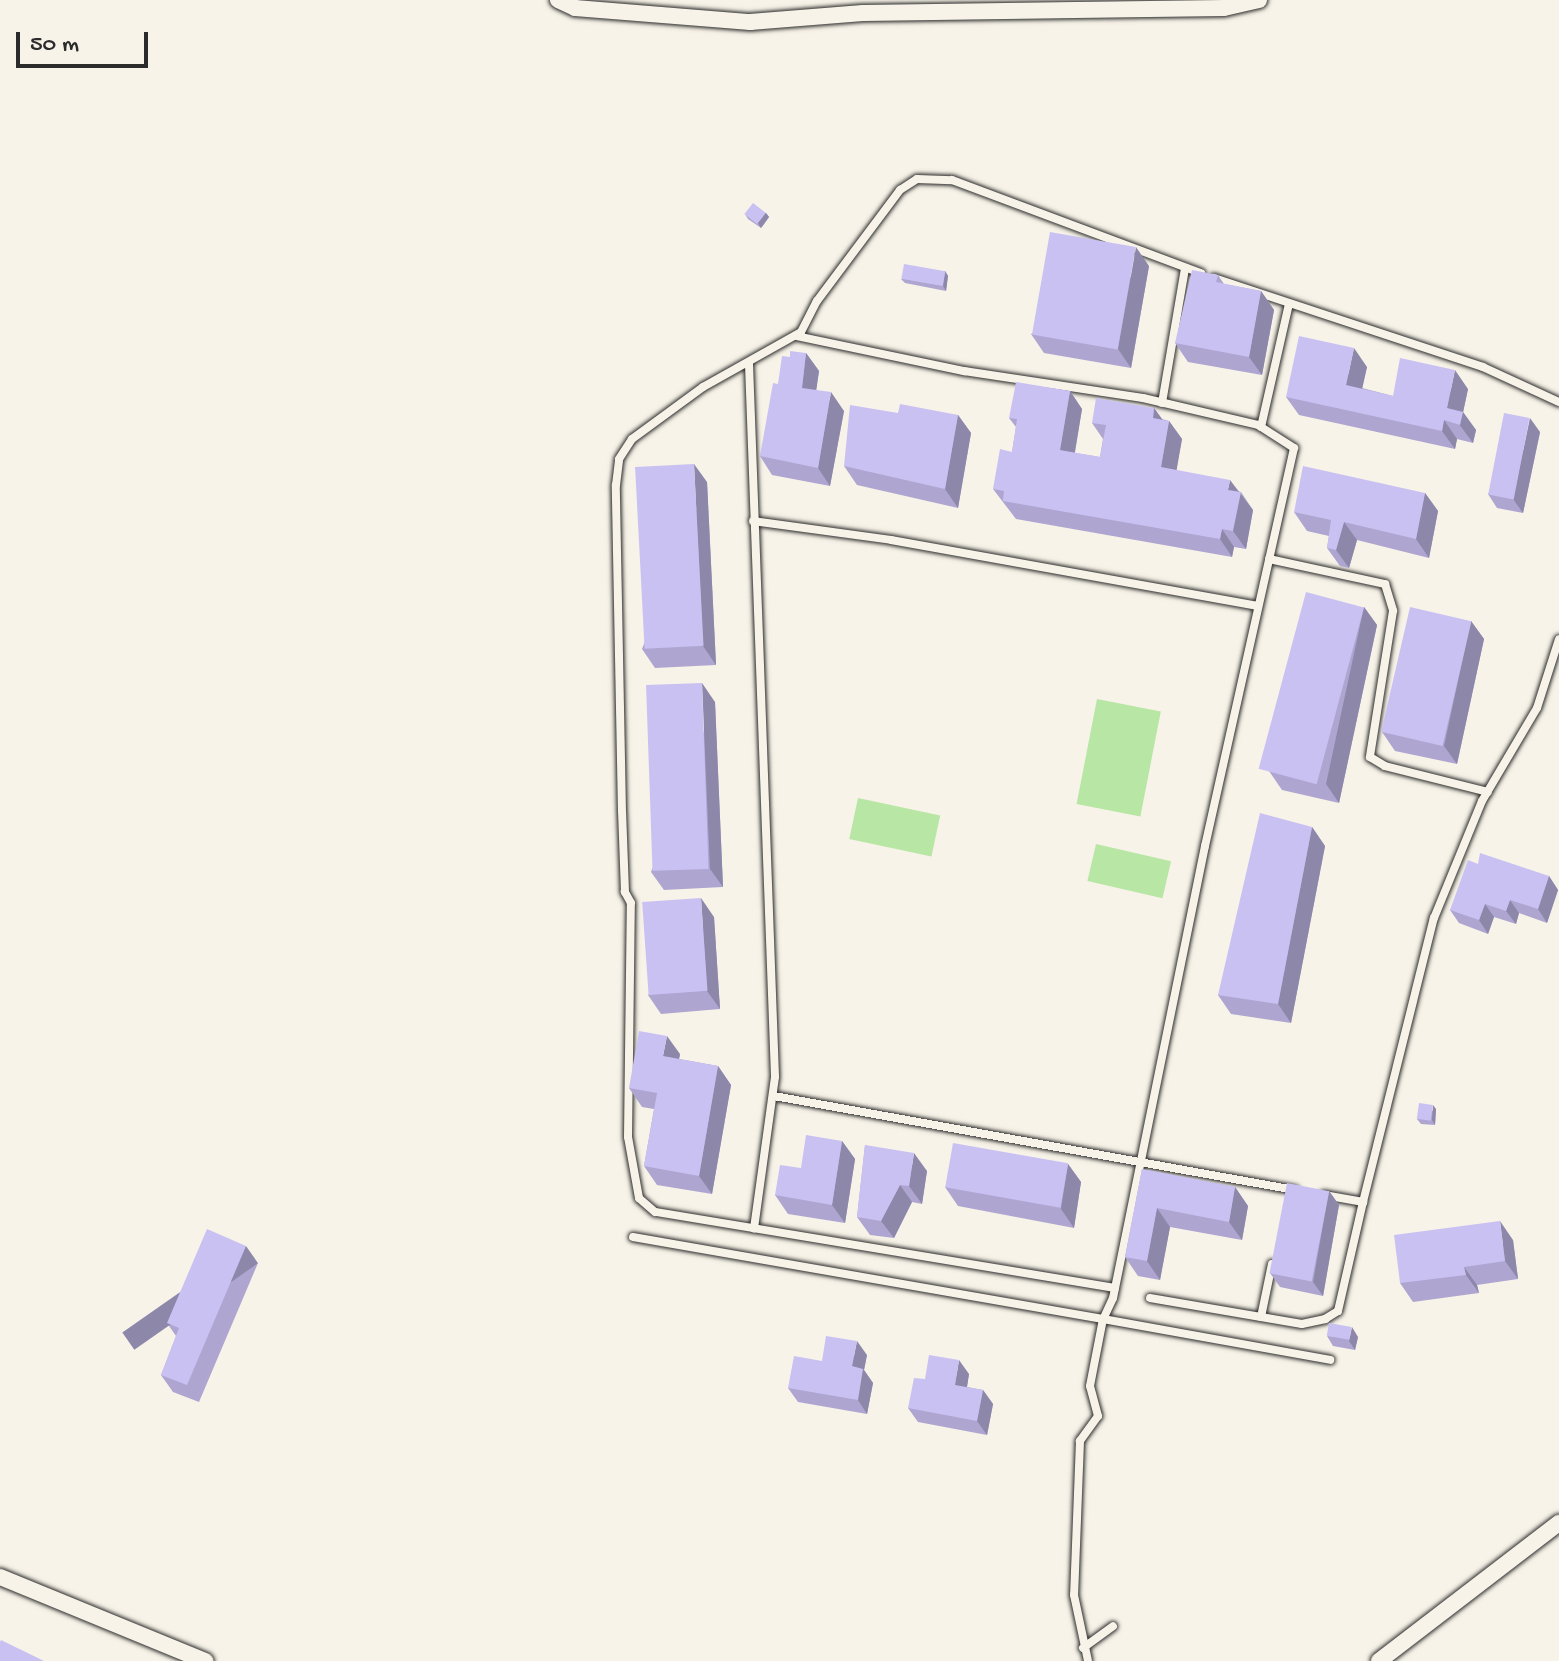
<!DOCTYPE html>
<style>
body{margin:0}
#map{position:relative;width:1559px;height:1661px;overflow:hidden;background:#f7f3e8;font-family:"Gochi Hand",sans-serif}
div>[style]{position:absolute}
.green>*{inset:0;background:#b8e6a4;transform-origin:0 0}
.roads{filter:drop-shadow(0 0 2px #2b2b2b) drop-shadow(0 0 2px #2b2b2b)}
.lane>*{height:8px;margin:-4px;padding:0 4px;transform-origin:4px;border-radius:4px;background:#f7f3e8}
.street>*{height:16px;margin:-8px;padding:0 8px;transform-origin:8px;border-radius:8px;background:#f7f3e8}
.wall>*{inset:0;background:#aea6d1}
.shaded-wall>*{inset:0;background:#8d87aa;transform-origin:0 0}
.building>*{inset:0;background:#cac1f3;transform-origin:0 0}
span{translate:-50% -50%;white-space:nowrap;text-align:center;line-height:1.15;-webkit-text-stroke:7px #f7f3e8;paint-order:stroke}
.scale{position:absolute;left:16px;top:32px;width:132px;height:36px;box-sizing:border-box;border:4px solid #2b2b2b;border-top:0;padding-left:10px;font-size:24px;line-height:28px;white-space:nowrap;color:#2b2b2b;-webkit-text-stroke:6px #f7f3e8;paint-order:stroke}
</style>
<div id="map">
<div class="green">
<div style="left:1097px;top:699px;width:65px;height:107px;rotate:11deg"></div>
<div style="left:858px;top:798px;width:84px;height:42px;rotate:12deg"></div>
<div style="left:1096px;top:844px;width:77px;height:38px;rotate:13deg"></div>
</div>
<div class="roads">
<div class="lane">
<div style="left:1214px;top:278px;width:283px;rotate:18.3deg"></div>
<div style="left:1483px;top:367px;width:84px;rotate:24.7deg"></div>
<div style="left:796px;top:336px;width:172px;rotate:11.8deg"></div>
<div style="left:964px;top:371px;width:181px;rotate:8.6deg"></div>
<div style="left:1143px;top:398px;width:118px;rotate:13.2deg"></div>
<div style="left:1258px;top:425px;width:43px;rotate:32.6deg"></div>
<div style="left:1294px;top:448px;width:408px;rotate:102.6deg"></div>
<div style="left:1205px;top:846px;width:461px;rotate:101.5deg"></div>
<div style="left:1113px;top:1298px;width:23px;rotate:115deg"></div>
<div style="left:1103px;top:1319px;width:231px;rotate:10.2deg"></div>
<div style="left:749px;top:364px;width:713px;rotate:87.91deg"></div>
<div style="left:775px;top:1077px;width:153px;rotate:97.9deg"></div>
<div style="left:1162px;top:403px;width:137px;rotate:-80.3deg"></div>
<div style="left:1261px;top:427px;width:126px;rotate:-77.2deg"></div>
<div style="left:753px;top:521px;width:139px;rotate:7.8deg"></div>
<div style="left:891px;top:540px;width:373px;rotate:10.2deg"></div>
<div style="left:1269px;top:559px;width:119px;rotate:12.2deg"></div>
<div style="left:1385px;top:584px;width:28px;rotate:73deg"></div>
<div style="left:1393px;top:611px;width:148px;rotate:99deg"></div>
<div style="left:1370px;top:757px;width:17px;rotate:31deg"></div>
<div style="left:1385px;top:766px;width:106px;rotate:14.2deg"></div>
<div style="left:774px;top:1096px;width:529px;rotate:10.23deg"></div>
<div style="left:1324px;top:1195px;width:40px;rotate:10deg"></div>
<div style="left:1363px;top:1202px;width:293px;rotate:-76deg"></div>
<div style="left:1434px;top:918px;width:126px;rotate:-67.7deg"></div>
<div style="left:1482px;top:801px;width:108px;rotate:-59.4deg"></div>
<div style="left:1537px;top:708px;width:72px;rotate:-72.3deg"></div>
<div style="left:633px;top:1237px;width:477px;rotate:9.9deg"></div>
<div style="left:1103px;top:1319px;width:68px;rotate:101deg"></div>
<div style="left:1090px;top:1386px;width:31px;rotate:75deg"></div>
<div style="left:1098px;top:1416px;width:31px;rotate:126deg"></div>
<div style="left:1080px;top:1441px;width:154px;rotate:92.2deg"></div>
<div style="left:1074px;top:1595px;width:67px;rotate:78deg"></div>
<div style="left:1115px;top:1288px;width:466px;rotate:-170.6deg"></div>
<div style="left:655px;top:1212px;width:21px;rotate:-139deg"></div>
<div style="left:639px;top:1198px;width:62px;rotate:-100.2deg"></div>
<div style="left:628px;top:1137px;width:234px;rotate:-89.3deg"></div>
<div style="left:631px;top:903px;width:13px;rotate:-119deg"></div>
<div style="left:625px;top:892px;width:80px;rotate:-92.1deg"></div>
<div style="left:622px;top:812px;width:327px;rotate:-91.1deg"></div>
<div style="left:616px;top:485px;width:26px;rotate:-83deg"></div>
<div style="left:619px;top:459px;width:24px;rotate:-57deg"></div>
<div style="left:632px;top:439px;width:88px;rotate:-36.2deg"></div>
<div style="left:703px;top:387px;width:112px;rotate:-29.3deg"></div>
<div style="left:801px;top:332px;width:35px;rotate:-63deg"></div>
<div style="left:817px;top:301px;width:139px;rotate:-53.2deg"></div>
<div style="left:900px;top:190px;width:20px;rotate:-33deg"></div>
<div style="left:917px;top:179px;width:35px;rotate:2deg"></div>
<div style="left:952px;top:180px;width:266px;rotate:20.5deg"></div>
<div style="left:1150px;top:1298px;width:154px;rotate:9.7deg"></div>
<div style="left:1302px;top:1324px;width:24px;rotate:-12deg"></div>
<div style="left:1325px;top:1319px;width:15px;rotate:-32deg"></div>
<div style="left:1338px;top:1311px;width:112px;rotate:-77.1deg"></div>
<div style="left:1261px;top:1317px;width:54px;rotate:-78.3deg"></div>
<div style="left:1083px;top:1648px;width:37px;rotate:-36deg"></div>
</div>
<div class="street">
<div style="left:558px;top:0;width:19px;rotate:25deg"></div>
<div style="left:575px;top:8px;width:176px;rotate:4.6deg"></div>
<div style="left:750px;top:22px;width:113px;rotate:-4.6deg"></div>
<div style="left:863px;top:13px;width:361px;rotate:-0.8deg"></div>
<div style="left:1224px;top:8px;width:36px;rotate:-13deg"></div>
<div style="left:0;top:1577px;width:222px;rotate:22.3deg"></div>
<div style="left:1379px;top:1661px;width:227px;rotate:-37.5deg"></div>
</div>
</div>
<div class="wall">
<div style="clip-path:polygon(766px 213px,769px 217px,761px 228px,748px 219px,745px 214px)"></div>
<div style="clip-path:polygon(1149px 266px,1131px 368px,1044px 353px,1031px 334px)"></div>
<div style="clip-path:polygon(945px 271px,948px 276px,946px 291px,905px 283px,901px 279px)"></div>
<div style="clip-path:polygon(1218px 275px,1224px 284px,1261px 291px,1274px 310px,1262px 375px,1188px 362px,1175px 343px)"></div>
<div style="clip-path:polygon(806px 353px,819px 371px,816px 390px,844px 411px,830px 486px,772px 475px,760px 456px,778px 384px,790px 357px)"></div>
<div style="clip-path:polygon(1367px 367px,1362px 388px,1393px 396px,1468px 389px,1463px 412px,1476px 430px,1473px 443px,1457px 439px,1455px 449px,1299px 415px,1286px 397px)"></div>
<div style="clip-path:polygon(1070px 391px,1082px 409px,1075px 453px,1100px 457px,1103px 439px,1092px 423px,1154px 408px,1162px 419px,1169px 421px,1182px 439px,1176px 470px,1241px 492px,1253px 510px,1246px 549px,1234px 547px,1232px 557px,1016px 519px,993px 489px,1012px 452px,1016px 427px,1009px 418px)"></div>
<div style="clip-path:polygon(898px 413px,958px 415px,971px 433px,958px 508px,857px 485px,844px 466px)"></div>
<div style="clip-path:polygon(1540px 432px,1523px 513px,1497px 508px,1488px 494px)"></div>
<div style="clip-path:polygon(707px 482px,716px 665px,655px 668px,642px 649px)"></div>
<div style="clip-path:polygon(1425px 493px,1438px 511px,1429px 558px,1357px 540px,1349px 568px,1340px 566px,1327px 548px,1329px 536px,1307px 531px,1294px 512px)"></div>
<div style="clip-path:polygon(1364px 607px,1377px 625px,1339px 803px,1282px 790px,1269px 771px)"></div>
<div style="clip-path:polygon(1471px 621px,1484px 639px,1457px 764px,1395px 751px,1382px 732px)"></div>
<div style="clip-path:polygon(715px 702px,723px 887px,664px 890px,651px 872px)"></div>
<div style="clip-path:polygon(1312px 827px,1325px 846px,1291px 1023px,1231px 1014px,1218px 995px)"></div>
<div style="clip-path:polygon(1478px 864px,1549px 876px,1558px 890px,1547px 923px,1519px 913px,1516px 924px,1494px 917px,1488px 934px,1459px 923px,1450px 910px)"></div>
<div style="clip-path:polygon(714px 917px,720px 1009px,661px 1014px,648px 995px)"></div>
<div style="clip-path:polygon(680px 1054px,679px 1059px,718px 1066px,731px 1085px,712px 1194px,657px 1185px,644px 1166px,654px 1109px,642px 1107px,629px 1088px)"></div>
<div style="clip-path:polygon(1436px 1109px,1435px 1125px,1421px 1124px,1417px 1119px)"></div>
<div style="clip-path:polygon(842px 1141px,855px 1159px,845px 1223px,788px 1214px,775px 1195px,801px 1168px)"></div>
<div style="clip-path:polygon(865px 1145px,927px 1171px,922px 1204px,912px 1202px,894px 1238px,870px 1235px,857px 1217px)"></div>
<div style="clip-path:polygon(1068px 1164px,1081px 1182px,1074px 1228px,958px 1206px,945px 1187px)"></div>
<div style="clip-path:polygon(1142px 1169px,1235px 1187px,1248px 1206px,1242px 1240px,1170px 1227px,1160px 1280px,1138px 1276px,1125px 1257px)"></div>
<div style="clip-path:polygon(1329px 1191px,1339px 1205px,1323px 1296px,1280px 1287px,1270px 1273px)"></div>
<div style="clip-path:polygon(1513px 1240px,1518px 1279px,1477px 1285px,1479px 1293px,1413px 1302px,1400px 1283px)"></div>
<div style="clip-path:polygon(258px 1263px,199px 1402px,173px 1392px,161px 1375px,176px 1336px,167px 1323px)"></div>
<div style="clip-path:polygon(1327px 1336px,1358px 1337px,1355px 1350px,1333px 1346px)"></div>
<div style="clip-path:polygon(867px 1355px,864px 1370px,873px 1383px,867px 1414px,798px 1402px,788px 1388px,822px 1361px)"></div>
<div style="clip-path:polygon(969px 1374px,967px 1387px,983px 1390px,993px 1404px,987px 1435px,918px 1422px,908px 1408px,925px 1379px)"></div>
</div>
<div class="shaded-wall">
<div style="clip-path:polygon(766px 213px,769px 217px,761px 228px,758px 223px)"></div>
<div style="clip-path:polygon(1136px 247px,1149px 266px,1131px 368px,1118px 349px)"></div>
<div style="clip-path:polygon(945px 271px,948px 276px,946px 291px,943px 286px)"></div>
<div style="clip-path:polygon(1261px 291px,1274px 310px,1262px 375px,1249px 357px)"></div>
<div style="clip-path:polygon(1354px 348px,1367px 367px,1359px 403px,1346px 385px)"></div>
<div style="clip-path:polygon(806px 353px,819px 371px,814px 406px,802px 388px)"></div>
<div style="clip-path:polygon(1455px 370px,1468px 389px,1461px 422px,1463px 412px,1476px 430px,1473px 443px,1447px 408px)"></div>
<div style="clip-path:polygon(1070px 391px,1082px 409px,1072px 468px,1060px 450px)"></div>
<div style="clip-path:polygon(831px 392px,844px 411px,830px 486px,818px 468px)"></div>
<div style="clip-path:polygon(1154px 408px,1167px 426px,1153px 418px)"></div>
<div style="clip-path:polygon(958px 415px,971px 433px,958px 508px,945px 489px)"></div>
<div style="clip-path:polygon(1530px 418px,1540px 432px,1523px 513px,1513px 499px)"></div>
<div style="clip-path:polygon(1444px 420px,1457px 439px,1455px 449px,1442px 431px)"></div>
<div style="clip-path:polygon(1169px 421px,1182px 439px,1174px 485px,1161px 467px)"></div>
<div style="clip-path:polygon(694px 464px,707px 482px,716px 665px,703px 646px)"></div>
<div style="clip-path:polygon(1230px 480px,1253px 510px,1246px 549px,1233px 531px,1228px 490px)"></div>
<div style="clip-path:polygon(1425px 493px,1438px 511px,1429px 558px,1416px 539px)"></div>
<div style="clip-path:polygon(1344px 522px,1357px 540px,1349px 568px,1336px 550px)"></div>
<div style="clip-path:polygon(1222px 529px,1234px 547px,1232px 557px,1220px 539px)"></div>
<div style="clip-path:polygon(1364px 607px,1377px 625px,1339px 803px,1326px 784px)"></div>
<div style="clip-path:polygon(1471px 621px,1484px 639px,1457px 764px,1444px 746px)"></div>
<div style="clip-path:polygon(702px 683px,715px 702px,723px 887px,710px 869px)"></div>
<div style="clip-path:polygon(1312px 827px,1325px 846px,1291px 1023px,1278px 1004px)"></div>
<div style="clip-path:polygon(1549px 876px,1558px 890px,1547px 923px,1538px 909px)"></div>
<div style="clip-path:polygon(701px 898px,714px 917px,720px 1009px,707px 991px)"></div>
<div style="clip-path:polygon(1510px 900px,1519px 913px,1516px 924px,1506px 911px)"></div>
<div style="clip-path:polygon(1485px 904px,1494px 917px,1488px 934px,1479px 920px)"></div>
<div style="clip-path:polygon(667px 1036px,680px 1054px,676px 1075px,663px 1056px)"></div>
<div style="clip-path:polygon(718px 1066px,731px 1085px,712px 1194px,699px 1176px)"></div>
<div style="clip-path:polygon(1433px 1105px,1436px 1109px,1435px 1125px,1432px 1120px)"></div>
<div style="clip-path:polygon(842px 1141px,855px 1159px,845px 1223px,832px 1205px)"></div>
<div style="clip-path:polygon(914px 1153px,927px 1171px,922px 1204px,909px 1186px)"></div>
<div style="clip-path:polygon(1068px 1164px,1081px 1182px,1074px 1228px,1061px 1209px)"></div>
<div style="clip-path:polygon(900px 1185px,912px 1202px,894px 1238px,881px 1221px)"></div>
<div style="clip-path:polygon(1235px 1187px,1248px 1206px,1242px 1240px,1229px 1222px)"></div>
<div style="clip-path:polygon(1329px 1191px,1339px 1205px,1323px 1296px,1313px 1282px)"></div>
<div style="clip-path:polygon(1157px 1208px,1170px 1227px,1160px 1280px,1147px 1261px)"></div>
<div style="clip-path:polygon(1500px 1221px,1513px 1240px,1518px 1279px,1505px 1261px)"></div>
<div style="left:246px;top:1246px;width:21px;height:151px;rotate:55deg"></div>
<div style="clip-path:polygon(1464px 1267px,1477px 1285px,1479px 1293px,1466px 1275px)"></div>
<div style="clip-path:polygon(1352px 1327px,1358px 1337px,1355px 1350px,1349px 1341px)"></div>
<div style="clip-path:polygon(857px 1341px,867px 1355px,864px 1370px,873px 1383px,867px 1414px,858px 1400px,852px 1366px)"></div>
<div style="clip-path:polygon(959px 1360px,969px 1374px,965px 1399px,955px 1385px)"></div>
<div style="clip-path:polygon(983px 1390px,993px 1404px,987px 1435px,977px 1421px)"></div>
</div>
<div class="building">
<div style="left:753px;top:203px;width:16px;height:14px;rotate:38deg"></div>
<div style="left:1050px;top:232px;width:87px;height:104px;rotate:10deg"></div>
<div style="left:904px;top:264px;width:42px;height:15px;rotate:10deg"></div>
<div style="clip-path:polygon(1192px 270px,1218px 275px,1216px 282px,1261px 291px,1249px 357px,1175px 343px)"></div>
<div style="clip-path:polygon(1299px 336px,1354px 348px,1346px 385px,1393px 396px,1400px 358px,1455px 370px,1447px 408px,1463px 412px,1460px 425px,1444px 420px,1442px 431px,1286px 397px)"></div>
<div style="clip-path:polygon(790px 351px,806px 353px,802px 388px,831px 392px,818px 468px,760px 456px,773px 383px,778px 384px,782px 356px,790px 357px)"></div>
<div style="clip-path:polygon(1016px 382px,1070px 391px,1060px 450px,1100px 457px,1106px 425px,1092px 423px,1096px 398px,1154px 408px,1153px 418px,1169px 421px,1161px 467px,1230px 480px,1228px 490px,1241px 492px,1233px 531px,1222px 529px,1220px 539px,1003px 501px,1004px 491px,993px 489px,1000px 449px,1012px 452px,1017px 419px,1009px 418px)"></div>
<div style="clip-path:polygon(900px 404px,958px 415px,945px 489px,844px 466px,850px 405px,898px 413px)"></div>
<div style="left:1504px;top:413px;width:26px;height:83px;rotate:11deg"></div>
<div style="left:694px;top:464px;width:182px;height:59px;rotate:87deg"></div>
<div style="clip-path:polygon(1303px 466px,1425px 493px,1416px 539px,1344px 522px,1336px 550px,1327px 548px,1331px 520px,1294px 512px)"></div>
<div style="left:1306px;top:592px;width:60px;height:183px;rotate:15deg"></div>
<div style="left:1410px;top:607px;width:63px;height:128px;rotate:13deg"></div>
<div style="left:702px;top:683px;width:186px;height:56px;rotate:88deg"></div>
<div style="clip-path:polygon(1260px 813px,1312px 827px,1278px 1004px,1218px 995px)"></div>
<div style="clip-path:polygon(1480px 853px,1549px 876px,1538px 909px,1510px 900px,1506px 911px,1485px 904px,1479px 920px,1450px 910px,1468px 860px,1478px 864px)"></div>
<div style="left:701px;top:898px;width:93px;height:59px;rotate:86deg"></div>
<div style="clip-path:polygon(639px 1031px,667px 1036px,663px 1056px,718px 1066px,699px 1176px,644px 1166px,657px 1093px,629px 1088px)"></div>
<div style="left:1419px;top:1103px;width:14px;height:16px;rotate:8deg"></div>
<div style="clip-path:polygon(806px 1135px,842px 1141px,832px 1205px,775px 1195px,780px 1165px,801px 1168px)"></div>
<div style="left:953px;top:1143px;width:117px;height:45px;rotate:10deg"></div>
<div style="clip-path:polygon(865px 1145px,914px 1153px,909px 1186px,900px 1185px,881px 1221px,857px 1217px)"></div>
<div style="clip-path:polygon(1142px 1169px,1235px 1187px,1229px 1222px,1157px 1208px,1147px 1261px,1125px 1257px)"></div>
<div style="left:1287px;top:1183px;width:43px;height:92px;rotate:11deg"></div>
<div style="clip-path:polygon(1500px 1221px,1505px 1261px,1464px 1267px,1466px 1275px,1400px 1283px,1394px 1235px)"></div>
<div style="clip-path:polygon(207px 1229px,246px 1246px,187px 1385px,161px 1375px,179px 1328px,167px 1323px)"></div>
<div style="left:1329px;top:1323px;width:23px;height:13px;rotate:10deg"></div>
<div style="clip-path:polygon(826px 1336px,857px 1341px,852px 1366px,863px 1369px,858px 1400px,788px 1388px,794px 1356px,822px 1361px)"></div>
<div style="clip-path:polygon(929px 1355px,959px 1360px,955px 1385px,983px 1390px,977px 1421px,908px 1408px,914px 1378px,925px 1379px)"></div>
<div style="clip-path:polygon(1px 1640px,44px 1661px,0 1661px,0 1642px)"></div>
</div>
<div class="scale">50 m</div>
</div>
